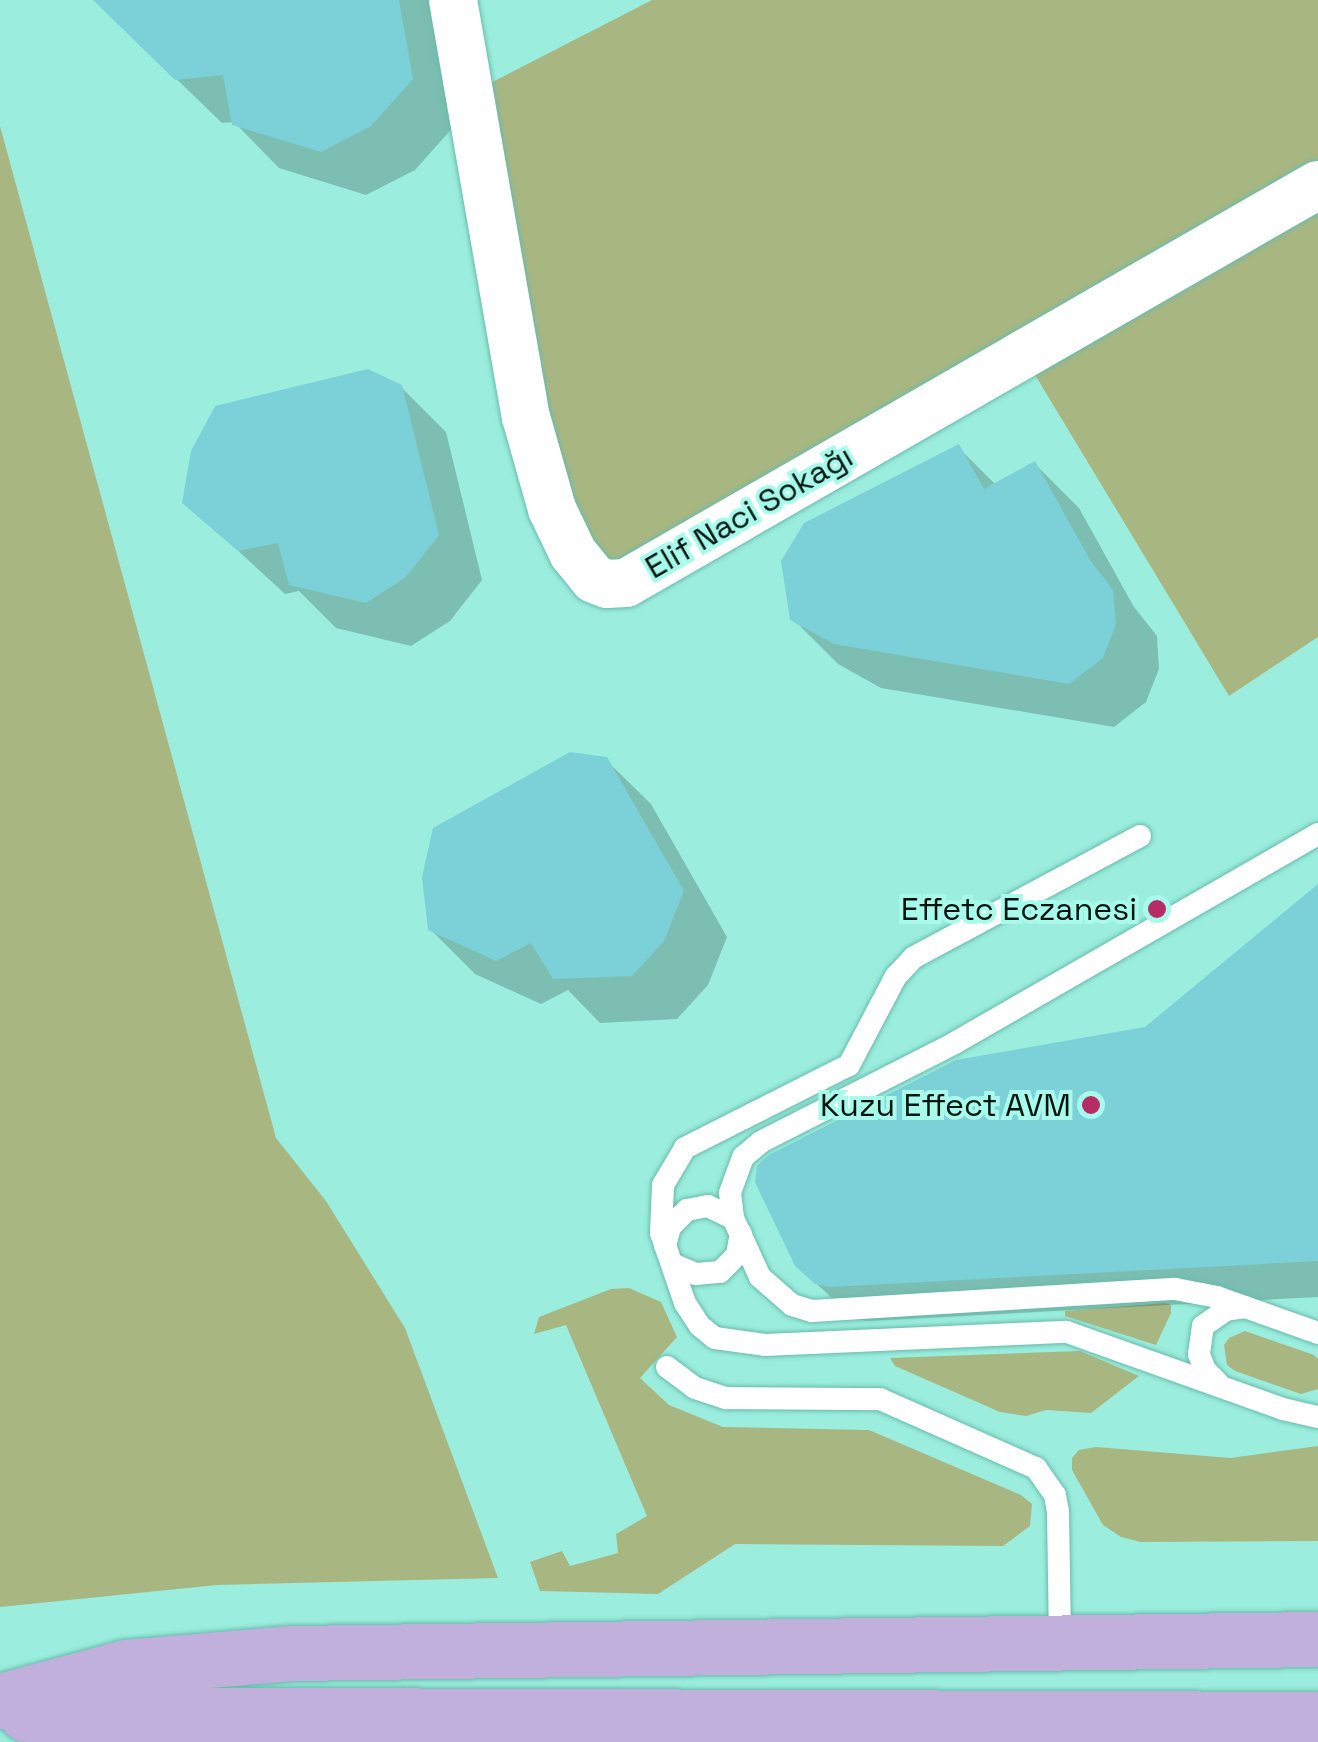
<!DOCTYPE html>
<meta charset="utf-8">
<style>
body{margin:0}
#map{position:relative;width:1318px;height:1742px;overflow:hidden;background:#9beede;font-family:"Space Grotesk",sans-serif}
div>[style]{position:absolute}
.green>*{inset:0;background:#a8b782}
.shadow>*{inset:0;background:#0003}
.building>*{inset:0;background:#7bd1d7}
.roads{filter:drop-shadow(0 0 2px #69bbac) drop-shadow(0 0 2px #69bbac)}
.lane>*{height:22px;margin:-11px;padding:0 11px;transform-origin:11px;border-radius:11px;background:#fff}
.street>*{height:48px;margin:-24px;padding:0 24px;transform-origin:24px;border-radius:24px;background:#fff}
.primary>*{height:55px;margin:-27.5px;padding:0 27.5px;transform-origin:27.5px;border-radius:27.5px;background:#c0b0db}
.dots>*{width:28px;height:28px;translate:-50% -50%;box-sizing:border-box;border:5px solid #a8fbeb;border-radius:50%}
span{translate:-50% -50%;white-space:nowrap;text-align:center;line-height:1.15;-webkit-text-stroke:8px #a8fbeb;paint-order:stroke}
.street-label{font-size:32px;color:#001410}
.poi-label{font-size:32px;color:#001410}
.right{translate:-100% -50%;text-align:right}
</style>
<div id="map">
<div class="green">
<div style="clip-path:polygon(652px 0,1318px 0,1318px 637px,1229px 696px,1023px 355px,626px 583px,573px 553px,469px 94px)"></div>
<div style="clip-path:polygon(0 126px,276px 1138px,326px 1201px,405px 1328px,498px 1578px,217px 1585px,0 1607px)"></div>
<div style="clip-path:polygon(629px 1288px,661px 1302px,677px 1337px,640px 1378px,669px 1405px,723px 1427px,869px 1430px,1021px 1495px,1032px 1504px,1030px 1526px,1003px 1546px,735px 1544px,658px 1594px,540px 1591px,530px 1562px,562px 1551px,570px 1566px,618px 1553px,616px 1534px,647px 1516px,566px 1325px,534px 1334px,539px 1317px,611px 1289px)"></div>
<div style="clip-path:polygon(1165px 1303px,1171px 1305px,1171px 1313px,1156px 1345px,1065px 1316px,1065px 1311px)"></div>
<div style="clip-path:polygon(1245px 1331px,1314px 1355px,1318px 1359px,1318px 1389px,1301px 1394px,1235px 1371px,1227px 1365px,1224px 1345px,1229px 1338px)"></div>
<div style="clip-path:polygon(1080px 1351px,1139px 1376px,1091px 1413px,1046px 1410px,1026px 1416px,1000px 1412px,895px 1366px,890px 1358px)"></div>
<div style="clip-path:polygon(1318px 1446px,1318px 1541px,1141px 1542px,1121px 1537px,1103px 1525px,1072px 1470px,1072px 1458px,1079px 1450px,1096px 1447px,1231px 1458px)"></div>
</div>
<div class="shadow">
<div style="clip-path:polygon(120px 0,435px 0,456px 124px,415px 170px,366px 195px,279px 168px,234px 122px,222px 123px,160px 63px)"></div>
<div style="clip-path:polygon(401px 387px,446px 432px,482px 580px,450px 621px,411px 646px,336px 628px,299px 591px,285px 594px,185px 502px)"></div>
<div style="clip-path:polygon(958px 447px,996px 485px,1035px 464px,1079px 508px,1134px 607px,1157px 636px,1159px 669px,1146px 702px,1114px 727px,881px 688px,838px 664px,793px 619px)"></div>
<div style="clip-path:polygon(606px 760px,651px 804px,727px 937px,708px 985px,677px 1019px,600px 1023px,568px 990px,541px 1004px,475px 974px,430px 929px)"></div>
<div style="clip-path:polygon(1318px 888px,1318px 1297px,867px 1321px,853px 1318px,797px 1265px,1146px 1029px)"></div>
</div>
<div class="building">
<div style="clip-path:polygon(93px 0,399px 0,413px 79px,371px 126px,321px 152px,232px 125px,223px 75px,175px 80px)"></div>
<div style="clip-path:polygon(368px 369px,402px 385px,439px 535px,406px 577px,366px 603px,289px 585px,278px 543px,238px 551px,182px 503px,191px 451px,215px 406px)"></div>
<div style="clip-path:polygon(959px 444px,984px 489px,1035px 461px,1090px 560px,1113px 590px,1116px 624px,1103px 658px,1069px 684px,834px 644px,790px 620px,781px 561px,804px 523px)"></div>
<div style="clip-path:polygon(570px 752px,607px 757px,684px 891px,664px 941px,632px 976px,553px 979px,531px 943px,496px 961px,428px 930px,422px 877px,433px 828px)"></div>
<div style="clip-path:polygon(1318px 884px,1318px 1261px,830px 1287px,815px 1284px,795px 1266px,755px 1182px,757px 1166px,769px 1155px,956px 1060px,1145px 1027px)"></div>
</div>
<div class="roads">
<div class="lane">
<div style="left:1318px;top:834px;width:421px;rotate:150.1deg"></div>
<div style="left:953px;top:1044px;width:216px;rotate:153deg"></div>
<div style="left:761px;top:1142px;width:23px;rotate:140deg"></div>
<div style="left:743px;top:1157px;width:38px;rotate:110deg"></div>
<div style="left:730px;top:1193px;width:25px;rotate:83deg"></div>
<div style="left:733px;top:1218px;width:65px;rotate:65.4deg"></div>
<div style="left:760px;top:1277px;width:43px;rotate:41.2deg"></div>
<div style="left:792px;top:1305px;width:21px;rotate:17deg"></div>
<div style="left:812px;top:1311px;width:364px;rotate:-3.5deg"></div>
<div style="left:1175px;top:1289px;width:43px;rotate:10.8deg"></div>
<div style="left:1217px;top:1297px;width:107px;rotate:19.6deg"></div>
<div style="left:1140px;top:836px;width:256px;rotate:151.8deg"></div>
<div style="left:914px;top:957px;width:26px;rotate:133deg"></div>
<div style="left:896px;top:976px;width:101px;rotate:117.8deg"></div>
<div style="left:849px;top:1065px;width:184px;rotate:153.2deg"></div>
<div style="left:685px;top:1148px;width:43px;rotate:120.7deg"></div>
<div style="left:663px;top:1185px;width:48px;rotate:92.4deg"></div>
<div style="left:661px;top:1233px;width:74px;rotate:71.1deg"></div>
<div style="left:685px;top:1303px;width:27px;rotate:57deg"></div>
<div style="left:700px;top:1326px;width:19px;rotate:39deg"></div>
<div style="left:715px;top:1338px;width:50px;rotate:8deg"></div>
<div style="left:765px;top:1345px;width:302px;rotate:-2.5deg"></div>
<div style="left:1067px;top:1332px;width:229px;rotate:19.6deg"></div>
<div style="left:1283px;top:1409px;width:36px;rotate:13deg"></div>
<div style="left:665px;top:1246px;width:20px;rotate:-75deg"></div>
<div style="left:670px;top:1227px;width:24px;rotate:-45deg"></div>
<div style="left:687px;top:1210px;width:21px;rotate:-11deg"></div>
<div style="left:708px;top:1206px;width:28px;rotate:26deg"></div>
<div style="left:672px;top:1264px;width:26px;rotate:23deg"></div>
<div style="left:696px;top:1274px;width:24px;rotate:-5deg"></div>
<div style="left:720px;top:1272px;width:24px;rotate:-45deg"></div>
<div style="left:737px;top:1255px;width:22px;rotate:-80deg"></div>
<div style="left:667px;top:1367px;width:35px;rotate:37deg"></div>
<div style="left:695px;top:1388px;width:33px;rotate:18deg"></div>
<div style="left:726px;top:1398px;width:154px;rotate:0.4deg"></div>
<div style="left:880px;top:1399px;width:171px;rotate:23.9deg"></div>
<div style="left:1036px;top:1468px;width:33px;rotate:55deg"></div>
<div style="left:1055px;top:1495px;width:17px;rotate:80deg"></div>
<div style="left:1058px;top:1512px;width:129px;rotate:89.1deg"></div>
<div style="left:1218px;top:1383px;width:18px;rotate:-135deg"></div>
<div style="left:1205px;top:1370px;width:17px;rotate:-111deg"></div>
<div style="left:1199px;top:1354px;width:28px;rotate:-82deg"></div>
<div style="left:1203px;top:1326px;width:28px;rotate:-35deg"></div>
<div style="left:1226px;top:1310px;width:19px;rotate:-9deg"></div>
</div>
<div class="street">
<div style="left:453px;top:0;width:423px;rotate:80.1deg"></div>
<div style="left:526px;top:417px;width:96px;rotate:74.2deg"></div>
<div style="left:552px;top:509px;width:49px;rotate:64.5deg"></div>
<div style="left:573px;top:553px;width:33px;rotate:51deg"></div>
<div style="left:594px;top:579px;width:14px;rotate:21deg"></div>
<div style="left:607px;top:584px;width:19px;rotate:-3deg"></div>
<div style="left:626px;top:583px;width:798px;rotate:-29.91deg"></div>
</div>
<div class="primary">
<div style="left:0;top:1701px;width:130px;rotate:-15.2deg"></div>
<div style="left:125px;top:1667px;width:167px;rotate:-4.8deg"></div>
<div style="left:291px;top:1653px;width:1027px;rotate:-0.78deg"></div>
<div style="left:26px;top:1714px;width:1292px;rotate:0.22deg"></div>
</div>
</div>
<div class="dots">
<div style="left:1157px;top:909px;background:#b72c65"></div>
<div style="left:1091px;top:1105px;background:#b72c65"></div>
</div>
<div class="street-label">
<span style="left:749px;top:512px;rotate:-30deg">Elif Naci Sokağı</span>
</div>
<div class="poi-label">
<span class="right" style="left:1137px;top:909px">Effetc Eczanesi</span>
<span class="right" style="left:1071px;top:1105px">Kuzu Effect AVM</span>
</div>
</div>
